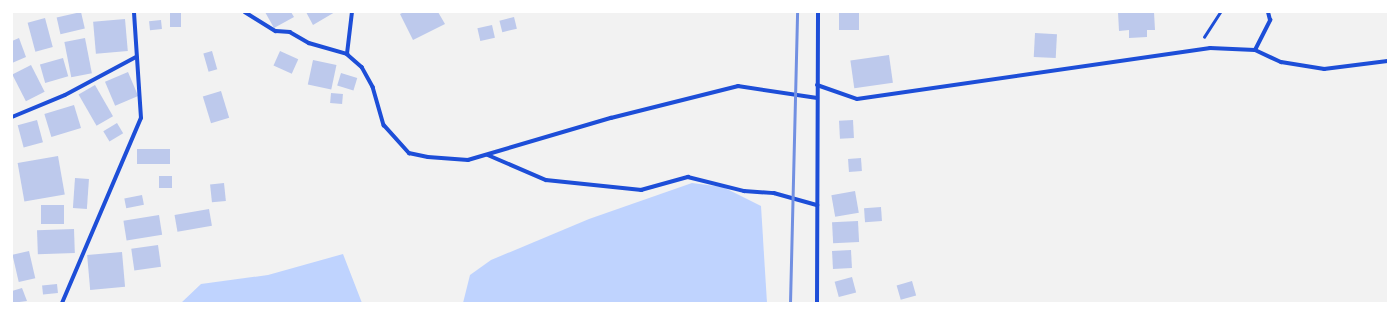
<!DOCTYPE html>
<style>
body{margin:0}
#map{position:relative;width:1400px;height:315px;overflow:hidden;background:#f2f2f2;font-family:"Asap Condensed",sans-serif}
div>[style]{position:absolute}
.water>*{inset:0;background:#bfd3fe}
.building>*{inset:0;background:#bdc9ec;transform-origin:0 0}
.path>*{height:2.5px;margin:-1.25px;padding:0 1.25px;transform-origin:1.25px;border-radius:1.25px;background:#1d4ed8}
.pedestrian>*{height:3.5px;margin:-1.75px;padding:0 1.75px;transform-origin:1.75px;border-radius:1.75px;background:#1d4ed8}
.minor>*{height:4px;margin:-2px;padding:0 2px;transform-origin:2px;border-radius:2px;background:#1d4ed8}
.rail>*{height:3px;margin:-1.5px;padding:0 1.5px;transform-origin:1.5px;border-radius:1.5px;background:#7290e2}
span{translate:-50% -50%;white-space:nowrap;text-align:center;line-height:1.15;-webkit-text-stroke:3px #fff;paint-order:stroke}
.frame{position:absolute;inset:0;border:13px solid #fff;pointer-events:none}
</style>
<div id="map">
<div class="water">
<div style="clip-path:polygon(692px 183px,723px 187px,761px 206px,767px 303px,463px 303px,470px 275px,491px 260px,589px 219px)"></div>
<div style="clip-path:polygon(343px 254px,362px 303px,181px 303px,201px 284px,268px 275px)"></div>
</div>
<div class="building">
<div style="left:81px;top:12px;width:17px;height:25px;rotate:77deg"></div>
<div style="left:170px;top:12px;width:11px;height:15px"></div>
<div style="clip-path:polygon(265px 12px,291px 12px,294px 17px,274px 28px)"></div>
<div style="clip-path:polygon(306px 12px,335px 12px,313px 25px)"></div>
<div style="clip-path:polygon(404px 12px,438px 12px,445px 24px,413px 40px,400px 14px)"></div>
<div style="left:839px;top:12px;width:20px;height:18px"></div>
<div style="clip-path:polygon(1118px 12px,1154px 12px,1155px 30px,1147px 30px,1147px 37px,1129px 38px,1129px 30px,1119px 31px)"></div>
<div style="left:514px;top:17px;width:12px;height:15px;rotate:76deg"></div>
<div style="left:45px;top:18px;width:30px;height:18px;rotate:75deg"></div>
<div style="left:125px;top:19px;width:32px;height:32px;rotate:85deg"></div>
<div style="left:161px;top:20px;width:9px;height:12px;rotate:84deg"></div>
<div style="left:492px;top:25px;width:13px;height:15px;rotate:77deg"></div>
<div style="left:1035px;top:33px;width:22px;height:24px;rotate:3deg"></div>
<div style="clip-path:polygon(19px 38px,26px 57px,12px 63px,12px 41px)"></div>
<div style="left:85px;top:38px;width:36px;height:21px;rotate:79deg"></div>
<div style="left:212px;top:51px;width:19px;height:9px;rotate:74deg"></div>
<div style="left:280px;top:51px;width:20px;height:16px;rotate:24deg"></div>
<div style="left:889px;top:55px;width:28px;height:39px;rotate:82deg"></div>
<div style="left:63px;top:58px;width:19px;height:24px;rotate:74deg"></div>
<div style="left:313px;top:60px;width:24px;height:25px;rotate:12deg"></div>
<div style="left:31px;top:65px;width:30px;height:21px;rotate:63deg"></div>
<div style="left:128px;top:72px;width:26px;height:25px;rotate:67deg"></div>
<div style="left:341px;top:73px;width:17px;height:13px;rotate:17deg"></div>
<div style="left:95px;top:85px;width:36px;height:19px;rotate:60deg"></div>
<div style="left:221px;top:91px;width:28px;height:19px;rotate:73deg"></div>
<div style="left:331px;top:93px;width:12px;height:10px;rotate:5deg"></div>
<div style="left:74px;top:105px;width:24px;height:31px;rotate:73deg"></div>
<div style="left:37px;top:120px;width:23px;height:20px;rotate:75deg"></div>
<div style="left:853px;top:120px;width:18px;height:14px;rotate:87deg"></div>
<div style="left:117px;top:123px;width:12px;height:16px;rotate:59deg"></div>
<div style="left:137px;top:149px;width:33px;height:15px"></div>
<div style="left:58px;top:156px;width:39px;height:41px;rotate:80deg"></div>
<div style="left:861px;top:158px;width:13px;height:13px;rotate:86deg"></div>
<div style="left:159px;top:176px;width:13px;height:12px"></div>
<div style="left:75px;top:178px;width:14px;height:30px;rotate:4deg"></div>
<div style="left:224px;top:183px;width:18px;height:14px;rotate:84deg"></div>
<div style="left:855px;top:191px;width:22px;height:24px;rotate:80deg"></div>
<div style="left:142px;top:195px;width:10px;height:18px;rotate:79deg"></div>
<div style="left:41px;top:205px;width:23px;height:19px"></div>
<div style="left:881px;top:207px;width:14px;height:17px;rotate:86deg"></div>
<div style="left:209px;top:209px;width:17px;height:35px;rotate:80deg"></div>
<div style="left:159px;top:215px;width:20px;height:36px;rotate:81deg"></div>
<div style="left:858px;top:221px;width:21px;height:26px;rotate:87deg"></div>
<div style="left:74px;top:229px;width:24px;height:37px;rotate:88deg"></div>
<div style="left:158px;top:245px;width:22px;height:27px;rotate:82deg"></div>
<div style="left:851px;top:250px;width:18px;height:19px;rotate:87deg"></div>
<div style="left:29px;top:251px;width:28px;height:17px;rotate:77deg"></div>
<div style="left:122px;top:252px;width:35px;height:35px;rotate:85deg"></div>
<div style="left:852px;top:277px;width:16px;height:18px;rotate:75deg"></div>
<div style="left:912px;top:281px;width:15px;height:16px;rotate:74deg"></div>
<div style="left:57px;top:284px;width:9px;height:15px;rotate:84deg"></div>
<div style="clip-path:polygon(22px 288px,27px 301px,12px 303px,12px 291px)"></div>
</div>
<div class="path">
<div style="left:1204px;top:37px;width:30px;rotate:-57deg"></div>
</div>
<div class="pedestrian">
<div style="left:245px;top:12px;width:36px;rotate:32deg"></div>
<div style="left:276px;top:31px;width:14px;rotate:4deg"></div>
<div style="left:290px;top:32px;width:22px;rotate:30deg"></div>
<div style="left:309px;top:43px;width:40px;rotate:16deg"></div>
<div style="left:347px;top:54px;width:42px;rotate:-83.2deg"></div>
<div style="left:347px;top:54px;width:20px;rotate:41deg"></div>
<div style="left:362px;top:67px;width:23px;rotate:61deg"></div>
<div style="left:373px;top:87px;width:40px;rotate:74deg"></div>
<div style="left:384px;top:125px;width:38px;rotate:48deg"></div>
<div style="left:409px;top:153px;width:19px;rotate:12deg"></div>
<div style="left:428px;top:157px;width:40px;rotate:4.3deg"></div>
<div style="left:468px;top:160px;width:149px;rotate:-16.4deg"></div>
<div style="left:611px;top:118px;width:131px;rotate:-14.1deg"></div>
<div style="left:738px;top:86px;width:80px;rotate:8.6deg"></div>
<div style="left:488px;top:155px;width:63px;rotate:23.3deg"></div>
<div style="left:546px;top:180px;width:96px;rotate:6deg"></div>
<div style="left:641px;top:190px;width:49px;rotate:-15.5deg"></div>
<div style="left:688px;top:177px;width:58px;rotate:14deg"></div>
<div style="left:744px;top:191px;width:30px;rotate:4deg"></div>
<div style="left:774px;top:193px;width:45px;rotate:15.6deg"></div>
</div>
<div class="minor">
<div style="left:1255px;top:50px;width:34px;rotate:-63deg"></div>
<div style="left:1270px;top:20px;width:8px;rotate:-104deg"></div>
<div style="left:817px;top:85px;width:42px;rotate:19.3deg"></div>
<div style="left:857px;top:99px;width:357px;rotate:-8.2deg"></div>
<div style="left:1210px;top:48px;width:45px;rotate:2.5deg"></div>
<div style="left:1255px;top:50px;width:29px;rotate:25deg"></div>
<div style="left:1281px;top:62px;width:44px;rotate:9.2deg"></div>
<div style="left:1324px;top:69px;width:64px;rotate:-7.1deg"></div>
<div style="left:12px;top:117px;width:57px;rotate:-22.5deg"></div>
<div style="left:65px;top:95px;width:81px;rotate:-28.2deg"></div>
<div style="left:62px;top:303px;width:201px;rotate:-66.9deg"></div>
<div style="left:141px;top:118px;width:106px;rotate:-93.8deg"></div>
<div style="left:817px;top:303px;width:291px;rotate:-89.8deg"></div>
</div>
<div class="rail">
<div style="left:790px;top:303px;width:291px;rotate:-88.6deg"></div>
</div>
<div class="frame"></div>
</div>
